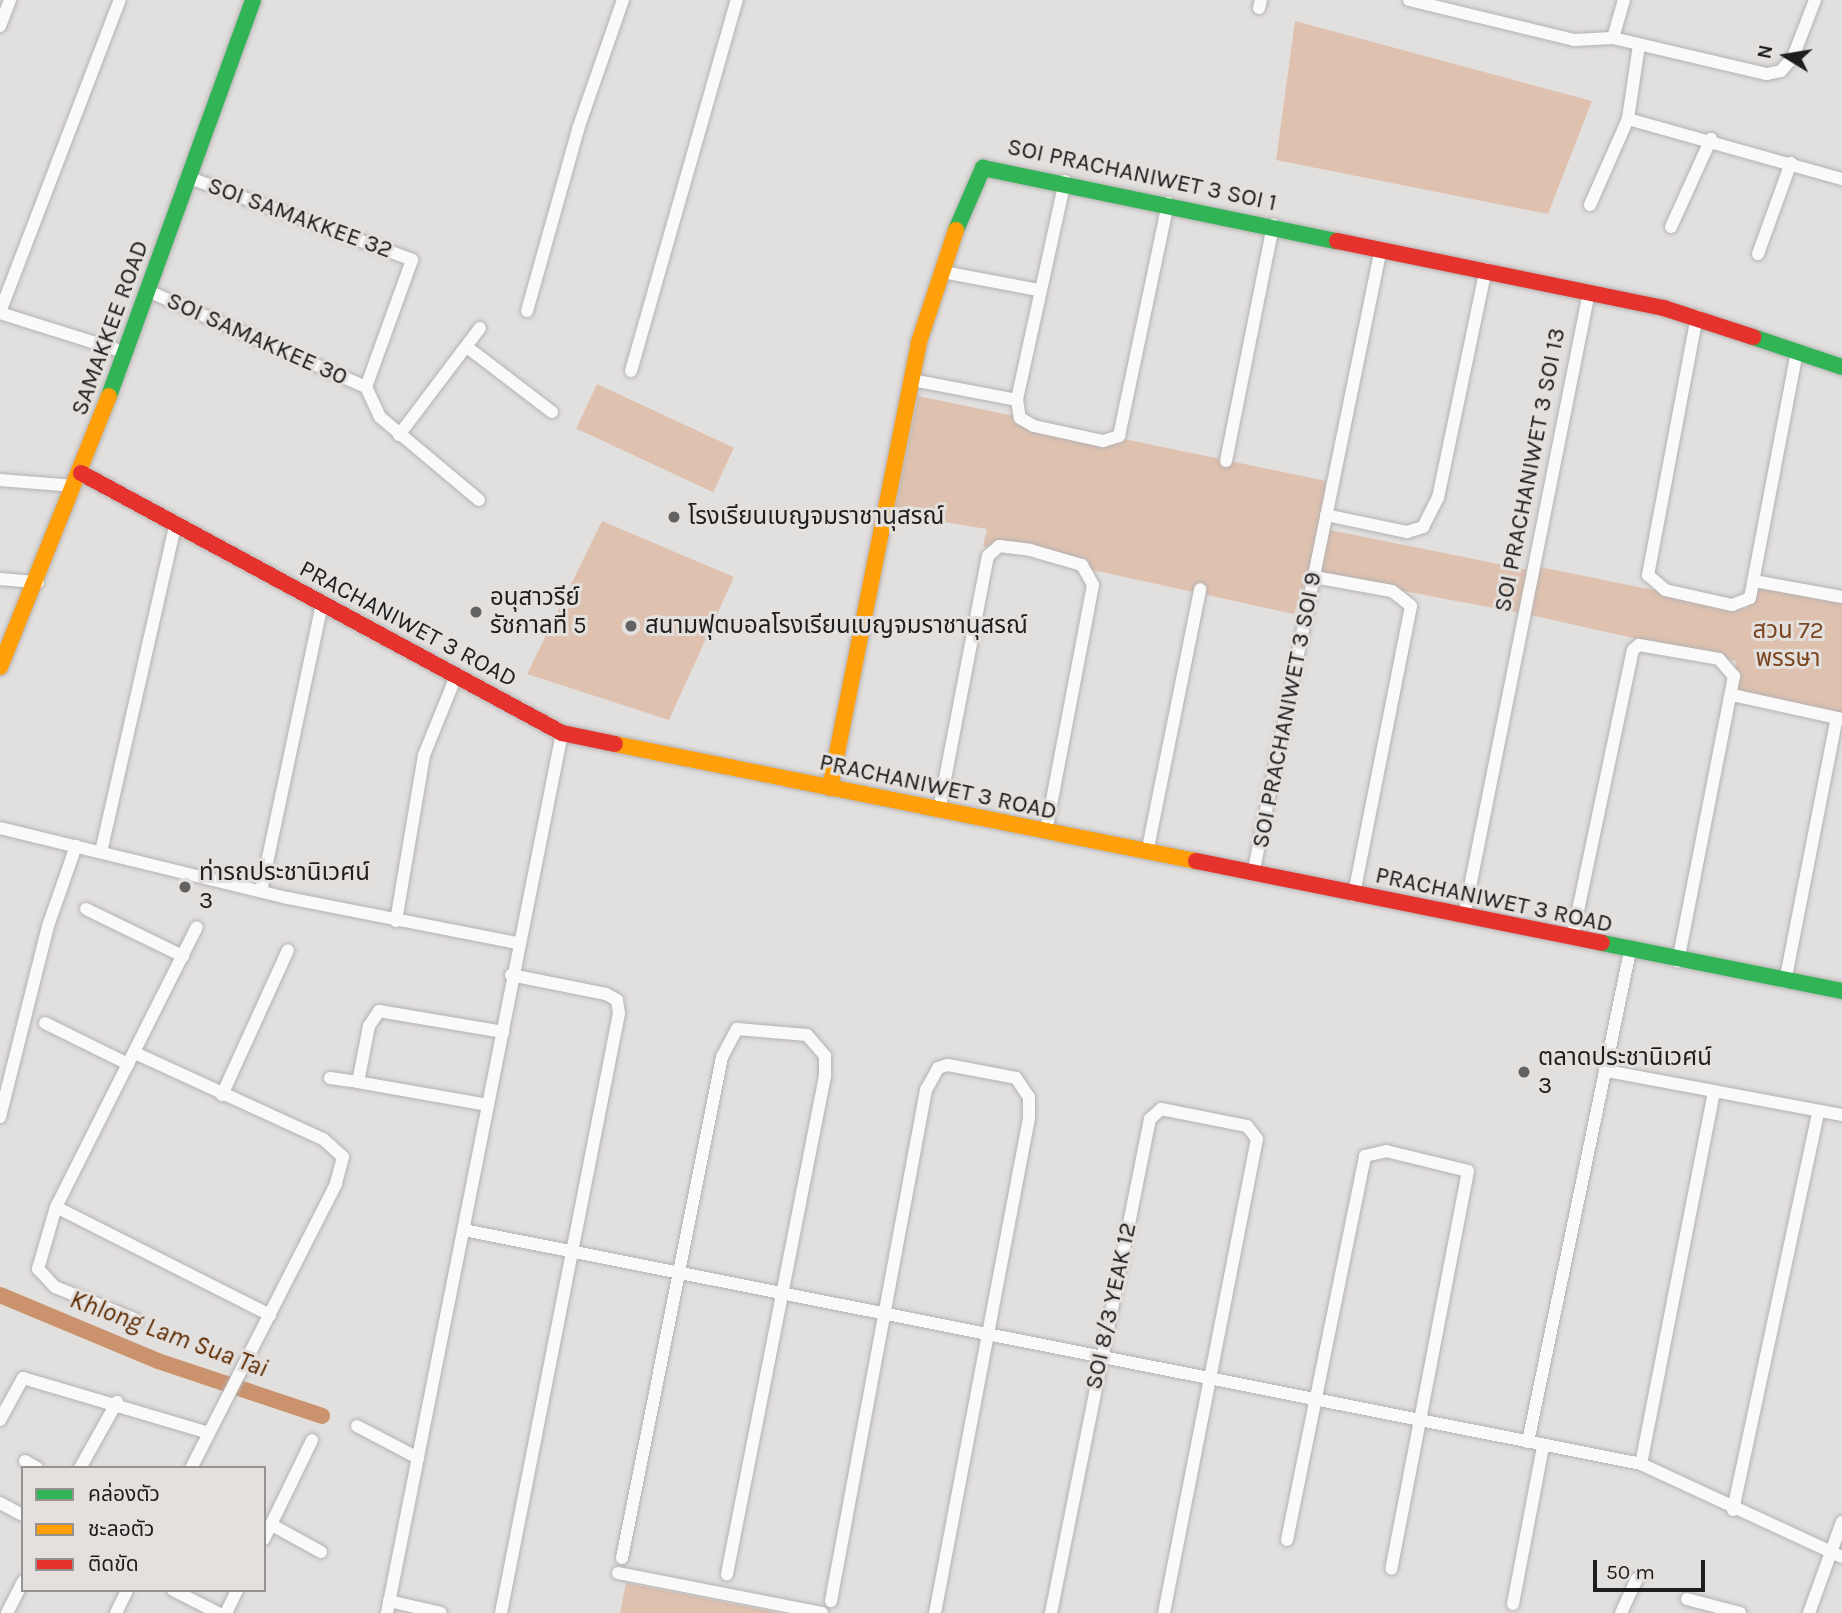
<!DOCTYPE html>
<meta charset="utf-8">
<style>
body{margin:0}
#map{position:relative;width:1842px;height:1613px;overflow:hidden;background:#e2e0df;font-family:Karla,"Noto Sans Thai",sans-serif}
div>[style]{position:absolute}
.green>*{inset:0;background:#dfc1af;transform-origin:0 0}
.canal>*{height:16px;margin:-8px;padding:0 8px;transform-origin:8px;border-radius:8px;background:#ca936e}
.roads{filter:drop-shadow(0 0 2px #b4b2b2) drop-shadow(0 0 2px #b4b2b2)}
.street>*{height:12px;margin:-6px;padding:0 6px;transform-origin:6px;border-radius:6px;background:#fbfafa}
.fast>*{height:16px;margin:-8px;padding:0 8px;transform-origin:8px;border-radius:8px;background:#30b455}
.slow>*{height:16px;margin:-8px;padding:0 8px;transform-origin:8px;border-radius:8px;background:#ff9f0a}
.jam>*{height:16px;margin:-8px;padding:0 8px;transform-origin:8px;border-radius:8px;background:#e5322d}
.dots>*{width:19px;height:19px;translate:-50% -50%;box-sizing:border-box;border:4px solid #e3e0de;border-radius:50%}
span{translate:-50% -50%;white-space:nowrap;text-align:center;line-height:1.15;-webkit-text-stroke:6px #e3e0de;paint-order:stroke}
.street-label{font-size:24px;color:#1f1e1e}
.poi-label{font-size:24px;color:#1f1e1e}
.left{translate:0 -50%;text-align:left}
.park-label{font-size:24px;color:#7c4621}
.water-label{font-size:26px;color:#5d2a00;font-style:italic}
.legend{position:absolute;left:21px;top:1466px;width:245px;height:126px;box-sizing:border-box;background:#e3e0de;border:2px solid #959291;margin:0;padding:9px 12px;list-style:none;font-size:21px;color:#1f1e1e}
.legend li{display:flex;align-items:center;gap:14px;height:35px}
.legend b{width:35px;border:2px solid #959291}
.north{position:absolute;left:1751px;top:21px;width:70px;height:70px;-webkit-text-stroke:5px #e3e0de;paint-order:stroke;rotate:281deg;font-size:19px;font-weight:700;line-height:28px;text-align:center;color:#1f1e1e}
.north::after{content:'';display:block;margin:auto;width:24px;height:32px;background:#1f1e1e;clip-path:polygon(50% 0,100% 100%,50% 72%,0 100%)}
.scale{position:absolute;left:1593px;top:1560px;width:112px;height:32px;box-sizing:border-box;border:4px solid #1f1e1e;border-top:0;padding-left:9px;font-size:21px;line-height:24px;white-space:nowrap;color:#1f1e1e;-webkit-text-stroke:5px #e3e0de;paint-order:stroke}
</style>
<div id="map">
<div class="green">
<div style="clip-path:polygon(1295px 21px,1592px 101px,1548px 214px,1276px 160px)"></div>
<div style="left:597px;top:384px;width:151px;height:49px;rotate:25deg"></div>
<div style="clip-path:polygon(918px 396px,1326px 481px,1320px 528px,1528px 570px,1520px 613px,1308px 573px,1294px 614px,983px 546px,987px 529px,894px 514px)"></div>
<div style="clip-path:polygon(602px 521px,734px 577px,669px 720px,527px 674px)"></div>
<div style="clip-path:polygon(1535px 566px,1747px 609px,1753px 577px,1842px 597px,1842px 714px,1731px 692px,1736px 661px,1526px 614px)"></div>
<div style="clip-path:polygon(626px 1583px,779px 1613px,620px 1613px)"></div>
</div>
<div class="canal">
<div style="left:0;top:1295px;width:171px;rotate:22.7deg"></div>
<div style="left:158px;top:1361px;width:173px;rotate:18.5deg"></div>
</div>
<div class="roads">
<div class="street">
<div style="left:1409px;top:0;width:170px;rotate:13.6deg"></div>
<div style="left:1574px;top:40px;width:39px;rotate:-3deg"></div>
<div style="left:1613px;top:38px;width:158px;rotate:13.2deg"></div>
<div style="left:1767px;top:74px;width:14px;rotate:-12deg"></div>
<div style="left:1781px;top:71px;width:18px;rotate:-49deg"></div>
<div style="left:1793px;top:57px;width:61px;rotate:-68.9deg"></div>
<div style="left:1259px;top:8px;width:8px;rotate:-76deg"></div>
<div style="left:0;top:26px;width:28px;rotate:-69deg"></div>
<div style="left:1613px;top:38px;width:40px;rotate:-74deg"></div>
<div style="left:1639px;top:45px;width:75px;rotate:98.5deg"></div>
<div style="left:1628px;top:119px;width:222px;rotate:15.7deg"></div>
<div style="left:187px;top:177px;width:240px;rotate:20.2deg"></div>
<div style="left:412px;top:260px;width:135px;rotate:109.9deg"></div>
<div style="left:1065px;top:181px;width:224px;rotate:102.4deg"></div>
<div style="left:1017px;top:400px;width:18px;rotate:81deg"></div>
<div style="left:1020px;top:418px;width:16px;rotate:30deg"></div>
<div style="left:1034px;top:426px;width:71px;rotate:12.3deg"></div>
<div style="left:1103px;top:441px;width:17px;rotate:-17deg"></div>
<div style="left:1119px;top:436px;width:238px;rotate:-78.1deg"></div>
<div style="left:1590px;top:205px;width:94px;rotate:-66.2deg"></div>
<div style="left:1671px;top:227px;width:97px;rotate:-65.6deg"></div>
<div style="left:1758px;top:254px;width:97px;rotate:-70.1deg"></div>
<div style="left:943px;top:272px;width:97px;rotate:10.7deg"></div>
<div style="left:148px;top:291px;width:238px;rotate:23.8deg"></div>
<div style="left:527px;top:311px;width:189px;rotate:-74.3deg"></div>
<div style="left:578px;top:129px;width:137px;rotate:-70.8deg"></div>
<div style="left:0;top:312px;width:334px;rotate:-69deg"></div>
<div style="left:0;top:313px;width:130px;rotate:17.5deg"></div>
<div style="left:1697px;top:316px;width:264px;rotate:100.7deg"></div>
<div style="left:1648px;top:575px;width:23px;rotate:41deg"></div>
<div style="left:1665px;top:590px;width:69px;rotate:12.6deg"></div>
<div style="left:1732px;top:605px;width:19px;rotate:-21deg"></div>
<div style="left:1750px;top:598px;width:251px;rotate:-79.2deg"></div>
<div style="left:467px;top:347px;width:107px;rotate:37.4deg"></div>
<div style="left:631px;top:371px;width:386px;rotate:-74.1deg"></div>
<div style="left:912px;top:380px;width:107px;rotate:10.8deg"></div>
<div style="left:366px;top:387px;width:33px;rotate:65deg"></div>
<div style="left:380px;top:417px;width:129px;rotate:40deg"></div>
<div style="left:399px;top:435px;width:134px;rotate:-52.9deg"></div>
<div style="left:1226px;top:461px;width:241px;rotate:-78.7deg"></div>
<div style="left:0;top:480px;width:75px;rotate:4.6deg"></div>
<div style="left:1326px;top:515px;width:83px;rotate:11.9deg"></div>
<div style="left:1407px;top:532px;width:17px;rotate:-17deg"></div>
<div style="left:1423px;top:527px;width:33px;rotate:-63deg"></div>
<div style="left:1438px;top:498px;width:234px;rotate:-78.2deg"></div>
<div style="left:1314px;top:577px;width:79px;rotate:10.2deg"></div>
<div style="left:1392px;top:591px;width:24px;rotate:38deg"></div>
<div style="left:1411px;top:606px;width:295px;rotate:101.2deg"></div>
<div style="left:0;top:579px;width:38px;rotate:5deg"></div>
<div style="left:1754px;top:581px;width:89px;rotate:10.3deg"></div>
<div style="left:1732px;top:695px;width:113px;rotate:12.3deg"></div>
<div style="left:939px;top:810px;width:259px;rotate:-79.1deg"></div>
<div style="left:988px;top:556px;width:15px;rotate:-42deg"></div>
<div style="left:999px;top:546px;width:31px;rotate:7deg"></div>
<div style="left:1030px;top:550px;width:54px;rotate:16.1deg"></div>
<div style="left:1082px;top:565px;width:23px;rotate:61deg"></div>
<div style="left:1093px;top:585px;width:251px;rotate:100.8deg"></div>
<div style="left:0;top:828px;width:296px;rotate:13.7deg"></div>
<div style="left:288px;top:898px;width:233px;rotate:11.1deg"></div>
<div style="left:101px;top:852px;width:335px;rotate:-77.2deg"></div>
<div style="left:1147px;top:853px;width:269px;rotate:-78.6deg"></div>
<div style="left:1253px;top:874px;width:639px;rotate:-78.44deg"></div>
<div style="left:261px;top:891px;width:293px;rotate:-78deg"></div>
<div style="left:86px;top:909px;width:108px;rotate:25.9deg"></div>
<div style="left:1464px;top:917px;width:637px;rotate:-78.69deg"></div>
<div style="left:396px;top:921px;width:168px;rotate:-80.4deg"></div>
<div style="left:424px;top:755px;width:85px;rotate:-67.9deg"></div>
<div style="left:1572px;top:939px;width:295px;rotate:-78.1deg"></div>
<div style="left:1633px;top:650px;width:8px;rotate:-40deg"></div>
<div style="left:1639px;top:645px;width:81px;rotate:9.9deg"></div>
<div style="left:1719px;top:659px;width:23px;rotate:49deg"></div>
<div style="left:1734px;top:676px;width:291px;rotate:101.1deg"></div>
<div style="left:1785px;top:982px;width:269px;rotate:-78.9deg"></div>
<div style="left:45px;top:1023px;width:93px;rotate:26.3deg"></div>
<div style="left:135px;top:1053px;width:207px;rotate:24.6deg"></div>
<div style="left:323px;top:1139px;width:27px;rotate:42deg"></div>
<div style="left:343px;top:1157px;width:28px;rotate:105deg"></div>
<div style="left:336px;top:1184px;width:319px;rotate:117deg"></div>
<div style="left:1607px;top:1071px;width:239px;rotate:10.6deg"></div>
<div style="left:330px;top:1078px;width:28px;rotate:8deg"></div>
<div style="left:222px;top:1095px;width:159px;rotate:-65.5deg"></div>
<div style="left:488px;top:1105px;width:132px;rotate:-170deg"></div>
<div style="left:358px;top:1082px;width:57px;rotate:-78.9deg"></div>
<div style="left:369px;top:1026px;width:18px;rotate:-56deg"></div>
<div style="left:379px;top:1011px;width:126px;rotate:9.6deg"></div>
<div style="left:0;top:1117px;width:197px;rotate:-75.9deg"></div>
<div style="left:48px;top:926px;width:85px;rotate:-70.7deg"></div>
<div style="left:56px;top:1207px;width:240px;rotate:26.8deg"></div>
<div style="left:464px;top:1230px;width:1200px;rotate:11.24deg"></div>
<div style="left:1641px;top:1464px;width:221px;rotate:24.8deg"></div>
<div style="left:137px;top:1320px;width:88px;rotate:-158.1deg"></div>
<div style="left:55px;top:1287px;width:25px;rotate:-133deg"></div>
<div style="left:38px;top:1269px;width:65px;rotate:-73.8deg"></div>
<div style="left:56px;top:1207px;width:313px;rotate:-63.3deg"></div>
<div style="left:0;top:1420px;width:48px;rotate:-61.3deg"></div>
<div style="left:23px;top:1378px;width:194px;rotate:16.5deg"></div>
<div style="left:357px;top:1426px;width:69px;rotate:27.7deg"></div>
<div style="left:1528px;top:1442px;width:501px;rotate:-78.26deg"></div>
<div style="left:25px;top:1461px;width:14px;rotate:30deg"></div>
<div style="left:1641px;top:1464px;width:378px;rotate:-78.9deg"></div>
<div style="left:80px;top:1468px;width:76px;rotate:-60.7deg"></div>
<div style="left:0;top:1503px;width:26px;rotate:28deg"></div>
<div style="left:1733px;top:1510px;width:405px;rotate:-77.9deg"></div>
<div style="left:272px;top:1525px;width:56px;rotate:28.9deg"></div>
<div style="left:264px;top:1539px;width:110px;rotate:-64.1deg"></div>
<div style="left:1287px;top:1540px;width:392px;rotate:-78.5deg"></div>
<div style="left:1365px;top:1156px;width:22px;rotate:-13deg"></div>
<div style="left:1386px;top:1151px;width:84px;rotate:13.7deg"></div>
<div style="left:1468px;top:1171px;width:405px;rotate:100.9deg"></div>
<div style="left:622px;top:1558px;width:511px;rotate:-78.71deg"></div>
<div style="left:722px;top:1057px;width:32px;rotate:-62deg"></div>
<div style="left:737px;top:1029px;width:70px;rotate:4.9deg"></div>
<div style="left:807px;top:1035px;width:28px;rotate:49deg"></div>
<div style="left:825px;top:1056px;width:20px;rotate:90deg"></div>
<div style="left:825px;top:1076px;width:508px;rotate:101.13deg"></div>
<div style="left:618px;top:1573px;width:208px;rotate:11.1deg"></div>
<div style="left:173px;top:1590px;width:51px;rotate:27.1deg"></div>
<div style="left:1687px;top:1599px;width:55px;rotate:14.8deg"></div>
<div style="left:389px;top:1601px;width:53px;rotate:13deg"></div>
<div style="left:831px;top:1601px;width:520px;rotate:-79.47deg"></div>
<div style="left:926px;top:1090px;width:25px;rotate:-61deg"></div>
<div style="left:938px;top:1068px;width:10px;rotate:-17deg"></div>
<div style="left:948px;top:1065px;width:69px;rotate:10.8deg"></div>
<div style="left:1016px;top:1078px;width:23px;rotate:56deg"></div>
<div style="left:1029px;top:1097px;width:21px;rotate:90deg"></div>
<div style="left:1029px;top:1118px;width:504px;rotate:100.75deg"></div>
<div style="left:1513px;top:1604px;width:161px;rotate:-79.2deg"></div>
<div style="left:7px;top:1613px;width:36px;rotate:-63deg"></div>
<div style="left:116px;top:1613px;width:25px;rotate:-64deg"></div>
<div style="left:226px;top:1613px;width:25px;rotate:-64deg"></div>
<div style="left:387px;top:1613px;width:897px;rotate:-78.75deg"></div>
<div style="left:501px;top:1613px;width:611px;rotate:-78.87deg"></div>
<div style="left:619px;top:1013px;width:13px;rotate:-99deg"></div>
<div style="left:617px;top:1000px;width:13px;rotate:-151deg"></div>
<div style="left:606px;top:994px;width:97px;rotate:-168.7deg"></div>
<div style="left:1051px;top:1613px;width:504px;rotate:-78.67deg"></div>
<div style="left:1150px;top:1119px;width:15px;rotate:-42deg"></div>
<div style="left:1161px;top:1109px;width:88px;rotate:11.2deg"></div>
<div style="left:1247px;top:1126px;width:16px;rotate:52deg"></div>
<div style="left:1257px;top:1139px;width:483px;rotate:101.1deg"></div>
<div style="left:1621px;top:1613px;width:38px;rotate:-65deg"></div>
<div style="left:1809px;top:1613px;width:97px;rotate:-70.1deg"></div>
</div>
<div class="fast">
<div style="left:956px;top:230px;width:68px;rotate:-66.5deg"></div>
<div style="left:983px;top:168px;width:361px;rotate:11.7deg"></div>
<div style="left:1753px;top:337px;width:94px;rotate:18.6deg"></div>
<div style="left:109px;top:396px;width:421px;rotate:-70deg"></div>
<div style="left:1602px;top:943px;width:245px;rotate:11.3deg"></div>
</div>
<div class="slow">
<div style="left:0;top:667px;width:292px;rotate:-68.1deg"></div>
<div style="left:615px;top:744px;width:593px;rotate:11.39deg"></div>
<div style="left:830px;top:788px;width:455px;rotate:-78.7deg"></div>
<div style="left:919px;top:342px;width:118px;rotate:-71.7deg"></div>
</div>
<div class="jam">
<div style="left:1337px;top:241px;width:334px;rotate:11.6deg"></div>
<div style="left:1664px;top:308px;width:94px;rotate:18deg"></div>
<div style="left:81px;top:473px;width:547px;rotate:28.39deg"></div>
<div style="left:562px;top:733px;width:54px;rotate:11.7deg"></div>
<div style="left:1196px;top:861px;width:414px;rotate:11.4deg"></div>
</div>
</div>
<div class="dots">
<div style="left:674px;top:517px;background:#636262"></div>
<div style="left:476px;top:612px;background:#636262"></div>
<div style="left:631px;top:626px;background:#636262"></div>
<div style="left:185px;top:887px;background:#636262"></div>
<div style="left:1524px;top:1072px;background:#636262"></div>
</div>
<div class="street-label">
<span style="left:1142px;top:175px;rotate:12deg">SOI PRACHANIWET 3 SOI 1</span>
<span style="left:300px;top:218px;rotate:20deg">SOI SAMAKKEE 32</span>
<span style="left:110px;top:328px;rotate:-70deg">SAMAKKEE ROAD</span>
<span style="left:257px;top:339px;rotate:24deg">SOI SAMAKKEE 30</span>
<span style="left:1530px;top:470px;rotate:-79deg">SOI PRACHANIWET 3 SOI 13</span>
<span style="left:408px;top:624px;rotate:28deg">PRACHANIWET 3 ROAD</span>
<span style="left:1287px;top:710px;rotate:-79deg">SOI PRACHANIWET 3 SOI 9</span>
<span style="left:938px;top:787px;rotate:12deg">PRACHANIWET 3 ROAD</span>
<span style="left:1494px;top:900px;rotate:12deg">PRACHANIWET 3 ROAD</span>
<span style="left:1111px;top:1306px;rotate:-78deg">SOI 8/3 YEAK 12</span>
</div>
<div class="poi-label">
<span class="left" style="left:688px;top:517px">โรงเรียนเบญจมราชานุสรณ์</span>
<span class="left" style="left:490px;top:612px">อนุสาวรีย์<br>รัชกาลที่ 5</span>
<span class="left" style="left:645px;top:626px">สนามฟุตบอลโรงเรียนเบญจมราชานุสรณ์</span>
<span class="left" style="left:199px;top:887px">ท่ารถประชานิเวศน์<br>3</span>
<span class="left" style="left:1538px;top:1072px">ตลาดประชานิเวศน์<br>3</span>
</div>
<div class="park-label">
<span style="left:1788px;top:645px">สวน 72<br>พรรษา</span>
</div>
<div class="water-label">
<span style="left:169px;top:1334px;rotate:20deg">Khlong Lam Sua Tai</span>
</div>
<ul class="legend">
<li><b style="height:9px;background:#30b455"></b>คล่องตัว</li>
<li><b style="height:9px;background:#ff9f0a"></b>ชะลอตัว</li>
<li><b style="height:9px;background:#e5322d"></b>ติดขัด</li>
</ul>
<div class="north">N</div>
<div class="scale">50 m</div>
</div>
